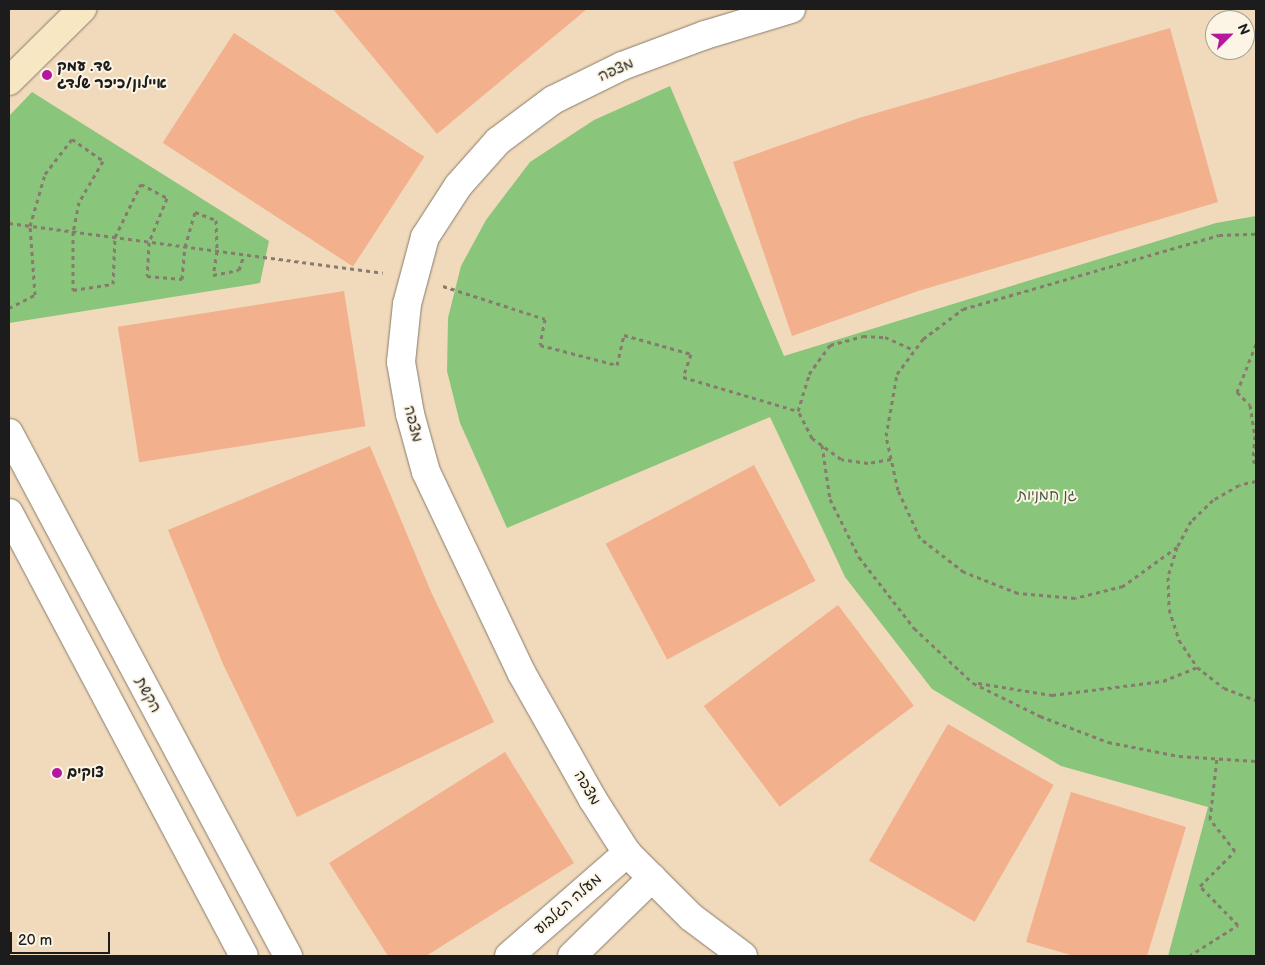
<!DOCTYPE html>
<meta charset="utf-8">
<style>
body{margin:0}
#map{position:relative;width:1265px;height:965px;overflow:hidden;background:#f1dabb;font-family:"Balsamiq Sans","Playpen Sans Hebrew",sans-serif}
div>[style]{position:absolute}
.green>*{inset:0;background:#89c57b}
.building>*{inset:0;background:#f2b08d;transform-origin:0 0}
.path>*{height:3px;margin-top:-1.5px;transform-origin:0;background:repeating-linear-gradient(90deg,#867b6c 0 4px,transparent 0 8px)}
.roads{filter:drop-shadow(0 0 1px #867b6c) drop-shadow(0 0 1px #867b6c)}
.minor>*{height:28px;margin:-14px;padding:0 14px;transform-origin:14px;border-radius:14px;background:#fff}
.tertiary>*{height:28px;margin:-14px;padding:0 14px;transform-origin:14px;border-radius:14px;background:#fff}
.secondary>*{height:28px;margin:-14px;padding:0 14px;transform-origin:14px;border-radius:14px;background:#f7e8c3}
.dots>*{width:14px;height:14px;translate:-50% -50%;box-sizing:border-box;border:2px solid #fcf5e5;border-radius:50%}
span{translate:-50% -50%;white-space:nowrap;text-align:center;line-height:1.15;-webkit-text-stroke:4px #fcf5e5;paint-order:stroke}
.poi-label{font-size:15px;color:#1c1c1c;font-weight:700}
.left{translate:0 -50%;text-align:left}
.street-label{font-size:15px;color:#1c1c1c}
.park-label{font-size:15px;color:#42573d}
.frame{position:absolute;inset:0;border:10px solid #1c1c1c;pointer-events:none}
.north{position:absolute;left:1205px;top:10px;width:50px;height:50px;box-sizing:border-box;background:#fcf5e5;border:1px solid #a29e95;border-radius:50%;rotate:67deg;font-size:14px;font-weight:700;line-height:20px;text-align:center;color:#1c1c1c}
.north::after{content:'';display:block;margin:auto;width:18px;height:22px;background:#b5179e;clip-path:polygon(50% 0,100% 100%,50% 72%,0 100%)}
.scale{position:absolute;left:10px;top:932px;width:100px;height:22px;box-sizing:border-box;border:2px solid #1c1c1c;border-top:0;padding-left:6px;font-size:15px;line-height:18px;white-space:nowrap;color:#1c1c1c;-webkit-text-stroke:4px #fcf5e5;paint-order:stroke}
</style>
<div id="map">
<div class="green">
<div style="clip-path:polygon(670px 86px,784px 356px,1216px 223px,1256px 216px,1256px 956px,1168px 956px,1208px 807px,1061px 766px,932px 689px,845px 577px,770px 417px,507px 528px,460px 423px,447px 371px,448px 318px,461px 266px,486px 220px,530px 162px,594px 120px)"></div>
<div style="clip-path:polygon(32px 92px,269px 241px,260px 283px,9px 323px,9px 116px)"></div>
</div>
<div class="building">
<div style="clip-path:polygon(333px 9px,587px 9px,437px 134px)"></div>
<div style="clip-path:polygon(1170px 28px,1218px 202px,918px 291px,792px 336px,733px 162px,859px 118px)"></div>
<div style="left:234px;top:33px;width:227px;height:131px;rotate:33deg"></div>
<div style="left:344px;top:291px;width:137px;height:229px;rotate:81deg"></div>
<div style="clip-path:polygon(370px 446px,432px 594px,494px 722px,297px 817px,223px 664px,168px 530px)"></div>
<div style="left:754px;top:465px;width:131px;height:168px;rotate:62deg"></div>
<div style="left:838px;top:605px;width:126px;height:168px;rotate:53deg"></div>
<div style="left:948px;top:724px;width:122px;height:158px;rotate:30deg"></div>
<div style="clip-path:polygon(505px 752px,574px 863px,426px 956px,388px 956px,329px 863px)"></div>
<div style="clip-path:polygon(1071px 792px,1186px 827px,1147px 956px,1074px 956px,1026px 942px)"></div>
</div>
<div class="path">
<div style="left:9px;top:223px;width:377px;rotate:7.6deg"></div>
<div style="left:443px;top:286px;width:107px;rotate:17.9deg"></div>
<div style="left:545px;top:319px;width:26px;rotate:101deg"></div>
<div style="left:540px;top:345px;width:80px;rotate:14.6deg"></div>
<div style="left:617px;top:365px;width:31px;rotate:-77deg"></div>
<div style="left:624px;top:335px;width:70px;rotate:15.8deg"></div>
<div style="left:691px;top:354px;width:24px;rotate:109deg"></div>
<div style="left:683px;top:377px;width:120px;rotate:16.5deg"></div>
<div style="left:9px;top:308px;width:29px;rotate:-27deg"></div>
<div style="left:35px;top:295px;width:69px;rotate:-94.1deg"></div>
<div style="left:30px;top:226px;width:54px;rotate:-73.9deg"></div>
<div style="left:45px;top:174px;width:44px;rotate:-52.4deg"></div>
<div style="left:72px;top:139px;width:38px;rotate:35deg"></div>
<div style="left:103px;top:161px;width:48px;rotate:120.3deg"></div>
<div style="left:79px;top:202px;width:31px;rotate:101deg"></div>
<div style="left:73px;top:232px;width:58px;rotate:90deg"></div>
<div style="left:73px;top:290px;width:40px;rotate:-8.5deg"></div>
<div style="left:113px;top:284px;width:47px;rotate:-87.6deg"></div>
<div style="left:115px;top:237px;width:59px;rotate:-63.9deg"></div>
<div style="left:141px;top:184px;width:30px;rotate:28deg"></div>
<div style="left:167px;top:198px;width:48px;rotate:112.2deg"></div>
<div style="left:149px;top:242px;width:34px;rotate:93deg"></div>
<div style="left:147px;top:276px;width:35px;rotate:5deg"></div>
<div style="left:182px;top:279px;width:32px;rotate:-85deg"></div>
<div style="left:185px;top:247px;width:36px;rotate:-74deg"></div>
<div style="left:195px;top:212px;width:22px;rotate:21deg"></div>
<div style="left:216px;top:220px;width:31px;rotate:88deg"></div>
<div style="left:217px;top:251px;width:24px;rotate:99deg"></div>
<div style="left:213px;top:275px;width:26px;rotate:-11deg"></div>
<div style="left:239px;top:270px;width:16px;rotate:-72deg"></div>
<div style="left:1256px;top:344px;width:52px;rotate:111.6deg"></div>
<div style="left:1237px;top:392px;width:18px;rotate:45deg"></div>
<div style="left:1250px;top:405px;width:31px;rotate:81deg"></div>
<div style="left:1255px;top:436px;width:24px;rotate:95deg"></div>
<div style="left:1253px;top:460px;width:5px;rotate:53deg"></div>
<div style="left:822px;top:445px;width:55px;rotate:81.6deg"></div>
<div style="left:830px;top:499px;width:65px;rotate:63.4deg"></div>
<div style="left:859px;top:557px;width:90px;rotate:52.2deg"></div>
<div style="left:914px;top:628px;width:81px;rotate:43deg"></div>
<div style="left:973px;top:683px;width:75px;rotate:26.2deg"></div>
<div style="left:1040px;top:716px;width:73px;rotate:20.9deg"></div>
<div style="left:1108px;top:742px;width:72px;rotate:11.2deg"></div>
<div style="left:1179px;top:756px;width:77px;rotate:3.7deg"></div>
<div style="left:891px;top:459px;width:23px;rotate:170deg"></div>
<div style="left:868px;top:463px;width:27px;rotate:-172deg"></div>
<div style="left:841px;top:459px;width:36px;rotate:-144deg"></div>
<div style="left:812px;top:438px;width:30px;rotate:-117deg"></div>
<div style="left:798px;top:411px;width:39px;rotate:-73deg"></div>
<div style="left:809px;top:374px;width:36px;rotate:-54deg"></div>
<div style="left:830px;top:345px;width:34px;rotate:-15deg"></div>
<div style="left:863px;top:336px;width:22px;rotate:3deg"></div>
<div style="left:885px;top:337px;width:32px;rotate:24deg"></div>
<div style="left:1256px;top:481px;width:17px;rotate:167deg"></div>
<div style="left:1239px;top:485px;width:30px;rotate:150deg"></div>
<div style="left:1213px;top:500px;width:30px;rotate:136deg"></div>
<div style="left:1191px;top:521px;width:30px;rotate:118deg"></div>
<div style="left:1177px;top:547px;width:31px;rotate:107deg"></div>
<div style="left:1168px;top:577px;width:32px;rotate:88deg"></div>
<div style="left:1169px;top:609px;width:33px;rotate:72deg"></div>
<div style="left:1179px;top:640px;width:32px;rotate:56deg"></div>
<div style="left:1197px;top:667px;width:34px;rotate:38deg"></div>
<div style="left:1224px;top:688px;width:34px;rotate:21deg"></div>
<div style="left:1177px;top:547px;width:67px;rotate:144.2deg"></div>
<div style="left:1123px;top:586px;width:49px;rotate:166deg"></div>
<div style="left:1075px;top:598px;width:57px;rotate:-175deg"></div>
<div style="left:1018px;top:593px;width:58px;rotate:-158.7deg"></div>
<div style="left:964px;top:572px;width:56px;rotate:-142.3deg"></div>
<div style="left:920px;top:538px;width:53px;rotate:-114.6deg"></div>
<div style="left:898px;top:490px;width:55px;rotate:-102.5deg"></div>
<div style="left:886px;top:436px;width:63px;rotate:-79.9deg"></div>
<div style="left:897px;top:374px;width:44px;rotate:-53.4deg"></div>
<div style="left:923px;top:339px;width:50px;rotate:-36.9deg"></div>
<div style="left:963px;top:309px;width:266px;rotate:-16.1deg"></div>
<div style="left:1219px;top:235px;width:37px;rotate:-2deg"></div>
<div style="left:978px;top:683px;width:75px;rotate:9.2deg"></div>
<div style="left:1052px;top:695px;width:112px;rotate:-7.2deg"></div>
<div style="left:1163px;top:681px;width:37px;rotate:-22deg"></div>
<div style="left:1189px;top:956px;width:58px;rotate:-32.3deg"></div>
<div style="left:1238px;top:925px;width:54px;rotate:-134.3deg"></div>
<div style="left:1200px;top:886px;width:49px;rotate:-45deg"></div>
<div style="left:1235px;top:851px;width:41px;rotate:-128deg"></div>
<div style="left:1210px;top:819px;width:61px;rotate:-83.5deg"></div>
</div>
<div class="roads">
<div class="minor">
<div style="left:509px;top:956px;width:157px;rotate:-41.1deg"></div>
<div style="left:572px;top:956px;width:112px;rotate:-44.3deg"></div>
<div style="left:743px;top:956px;width:65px;rotate:-143.1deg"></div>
<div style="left:691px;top:917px;width:91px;rotate:-135deg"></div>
<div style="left:627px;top:853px;width:65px;rotate:-122.5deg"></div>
<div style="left:592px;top:798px;width:142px;rotate:-119.4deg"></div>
<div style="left:522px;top:674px;width:224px;rotate:-115.4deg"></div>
<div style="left:426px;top:472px;width:60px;rotate:-105.4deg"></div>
<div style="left:410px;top:414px;width:53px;rotate:-99.8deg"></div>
<div style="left:401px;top:362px;width:58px;rotate:-84.1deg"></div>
<div style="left:407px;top:304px;width:69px;rotate:-75deg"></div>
<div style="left:425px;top:237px;width:61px;rotate:-57.1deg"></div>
<div style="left:458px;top:186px;width:60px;rotate:-48.4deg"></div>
<div style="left:498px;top:141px;width:69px;rotate:-36.7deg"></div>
<div style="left:553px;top:100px;width:77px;rotate:-26.2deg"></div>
<div style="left:622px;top:66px;width:89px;rotate:-20.5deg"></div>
<div style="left:705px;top:35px;width:90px;rotate:-16.8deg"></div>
</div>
<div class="tertiary">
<div style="left:9px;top:433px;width:593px;rotate:61.92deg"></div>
<div style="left:9px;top:513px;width:501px;rotate:62.06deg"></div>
</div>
<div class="secondary">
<div style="left:9px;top:81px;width:103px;rotate:-44.6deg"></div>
</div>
</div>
<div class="dots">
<div style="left:47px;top:75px;background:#b5179e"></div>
<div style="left:57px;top:773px;background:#b5179e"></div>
</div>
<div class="poi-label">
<span class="left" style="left:57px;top:75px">שד. עמק<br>איילון/כיכר שלדג</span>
<span class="left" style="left:67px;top:773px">צוקים</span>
</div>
<div class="street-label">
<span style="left:616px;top:70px;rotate:-24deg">מצפה</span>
<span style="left:413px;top:424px;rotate:76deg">מצפה</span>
<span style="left:148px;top:695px;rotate:62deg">הקשת</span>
<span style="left:587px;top:788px;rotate:60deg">מצפה</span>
<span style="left:568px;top:904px;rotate:-41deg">מעלה הגלבוע</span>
</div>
<div class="park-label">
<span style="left:1047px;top:496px">גן חמניות</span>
</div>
<div class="frame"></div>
<div class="north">N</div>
<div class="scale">20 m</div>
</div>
